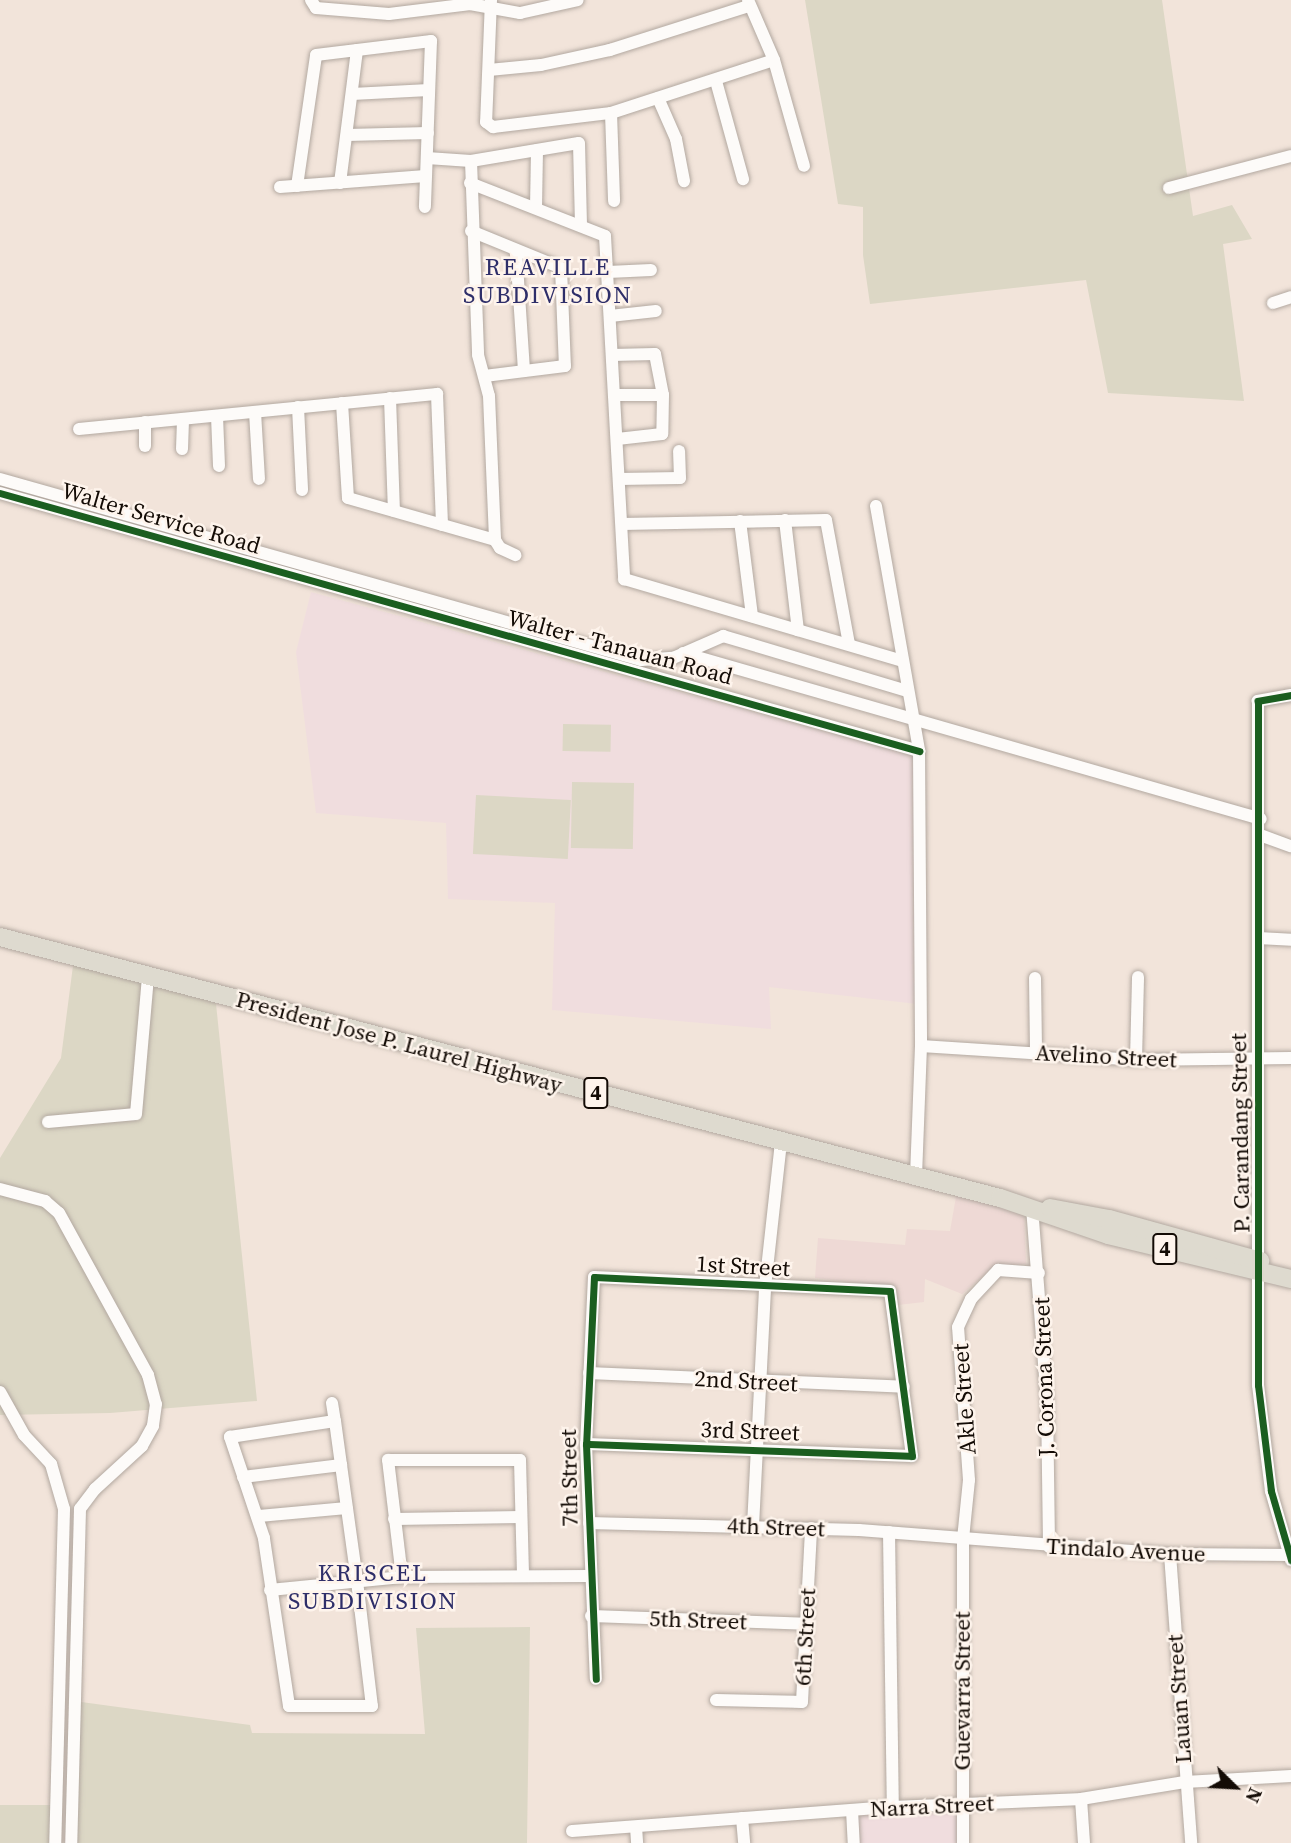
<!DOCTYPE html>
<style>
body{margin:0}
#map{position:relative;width:1291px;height:1843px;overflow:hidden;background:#f2e4da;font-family:"Source Serif 4",serif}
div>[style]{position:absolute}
.education>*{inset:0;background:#f0ddde;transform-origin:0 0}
.medical>*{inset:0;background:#eed9d5}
.green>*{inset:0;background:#dcd7c5;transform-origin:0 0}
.roads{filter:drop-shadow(0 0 2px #b2a8a0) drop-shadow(0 0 2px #b2a8a0)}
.minor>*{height:12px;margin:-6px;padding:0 6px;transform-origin:6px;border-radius:6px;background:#fdfbf9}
.highway>*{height:18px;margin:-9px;padding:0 9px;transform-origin:9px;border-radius:9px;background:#dedacf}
.cycleway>*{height:7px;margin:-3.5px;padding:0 3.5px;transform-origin:3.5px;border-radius:3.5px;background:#1b5e20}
span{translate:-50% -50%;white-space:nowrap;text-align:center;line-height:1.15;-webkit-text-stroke:5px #fef4ec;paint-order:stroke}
.shield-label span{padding:2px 5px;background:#fef4ec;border:2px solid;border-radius:5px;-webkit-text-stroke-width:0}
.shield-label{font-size:21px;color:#130b05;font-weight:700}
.street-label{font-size:23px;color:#130b05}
.neighbourhood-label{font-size:24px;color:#2e2e69;letter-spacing:2px}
.north{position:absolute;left:1200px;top:1752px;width:70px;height:70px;-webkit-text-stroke:5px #fef4ec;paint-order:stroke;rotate:114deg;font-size:19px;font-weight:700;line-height:28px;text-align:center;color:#130b05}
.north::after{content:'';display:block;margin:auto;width:24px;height:32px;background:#130b05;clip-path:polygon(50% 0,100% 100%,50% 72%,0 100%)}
</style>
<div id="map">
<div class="education">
<div style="clip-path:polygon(311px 592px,915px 756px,917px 1004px,769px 987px,771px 1029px,552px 1010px,555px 903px,448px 899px,446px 823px,316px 813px,296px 652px)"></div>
<div style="left:961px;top:1805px;width:38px;height:109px;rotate:87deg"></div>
</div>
<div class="medical">
<div style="clip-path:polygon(957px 1191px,1024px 1210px,1026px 1264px,993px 1268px,962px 1294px,925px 1279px,924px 1302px,898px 1305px,894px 1287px,815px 1278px,818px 1238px,905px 1245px,907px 1229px,950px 1231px)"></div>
</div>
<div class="green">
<div style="clip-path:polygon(805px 0,1162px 0,1193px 216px,1232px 205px,1252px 239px,1223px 244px,1244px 401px,1108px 393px,1086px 280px,870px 304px,863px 255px,863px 207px,838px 204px)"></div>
<div style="left:563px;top:724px;width:48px;height:27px;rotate:1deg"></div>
<div style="left:572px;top:782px;width:62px;height:66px;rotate:1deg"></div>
<div style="left:476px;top:795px;width:95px;height:59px;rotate:3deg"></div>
<div style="clip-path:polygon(74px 958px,215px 994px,257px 1401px,110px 1413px,0 1415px,0 1158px,61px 1058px)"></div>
<div style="clip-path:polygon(530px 1627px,527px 1843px,71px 1843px,74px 1701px,250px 1725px,252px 1733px,425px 1734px,416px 1628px)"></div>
<div style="left:0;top:1805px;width:56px;height:38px"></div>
</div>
<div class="roads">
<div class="minor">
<div style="left:311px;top:0;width:9px;rotate:58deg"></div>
<div style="left:316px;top:8px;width:73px;rotate:4.7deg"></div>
<div style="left:389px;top:14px;width:82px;rotate:-7deg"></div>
<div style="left:470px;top:4px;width:51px;rotate:10.2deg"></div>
<div style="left:520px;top:13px;width:59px;rotate:-12.6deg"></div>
<div style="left:491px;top:0;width:122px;rotate:92.3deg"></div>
<div style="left:486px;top:122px;width:9px;rotate:36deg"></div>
<div style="left:493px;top:127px;width:119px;rotate:-6.8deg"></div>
<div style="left:611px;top:113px;width:171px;rotate:-18deg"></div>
<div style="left:774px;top:60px;width:65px;rotate:-113.4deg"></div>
<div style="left:774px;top:60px;width:110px;rotate:74.2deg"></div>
<div style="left:489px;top:70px;width:52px;rotate:-5.5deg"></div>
<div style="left:541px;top:65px;width:71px;rotate:-12.3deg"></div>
<div style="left:610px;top:50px;width:146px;rotate:-17.6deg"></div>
<div style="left:716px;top:81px;width:102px;rotate:74.6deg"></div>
<div style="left:352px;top:94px;width:77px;rotate:-3deg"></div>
<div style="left:658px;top:98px;width:45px;rotate:66.3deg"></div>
<div style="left:676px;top:139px;width:43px;rotate:79.2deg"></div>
<div style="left:611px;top:113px;width:88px;rotate:88deg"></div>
<div style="left:347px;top:135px;width:81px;rotate:-1.4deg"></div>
<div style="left:427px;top:158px;width:44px;rotate:3.9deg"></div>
<div style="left:471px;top:161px;width:109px;rotate:-9.5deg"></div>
<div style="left:579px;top:143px;width:83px;rotate:88.6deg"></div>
<div style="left:471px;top:161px;width:194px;rotate:87.9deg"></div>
<div style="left:478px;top:355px;width:42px;rotate:75deg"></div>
<div style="left:489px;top:396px;width:144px;rotate:87.6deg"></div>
<div style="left:495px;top:540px;width:9px;rotate:58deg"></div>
<div style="left:500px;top:548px;width:17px;rotate:25deg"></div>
<div style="left:340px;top:183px;width:134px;rotate:-82.7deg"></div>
<div style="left:470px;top:183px;width:145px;rotate:21.4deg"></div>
<div style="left:605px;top:236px;width:344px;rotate:86.8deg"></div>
<div style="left:624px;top:579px;width:288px;rotate:16.4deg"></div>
<div style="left:297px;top:186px;width:132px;rotate:-81.7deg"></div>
<div style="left:316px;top:55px;width:116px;rotate:-6.9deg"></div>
<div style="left:431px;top:41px;width:166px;rotate:92.1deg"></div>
<div style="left:280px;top:187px;width:146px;rotate:-4.3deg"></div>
<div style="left:1169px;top:188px;width:126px;rotate:-14.7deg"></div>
<div style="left:536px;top:208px;width:58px;rotate:-89deg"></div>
<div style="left:471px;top:231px;width:97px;rotate:22.3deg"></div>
<div style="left:561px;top:268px;width:98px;rotate:87.7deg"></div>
<div style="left:565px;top:366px;width:81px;rotate:172.9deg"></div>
<div style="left:516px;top:250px;width:121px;rotate:86.2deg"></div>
<div style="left:608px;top:272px;width:43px;rotate:-2.7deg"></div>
<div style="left:1273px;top:303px;width:19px;rotate:-18deg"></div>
<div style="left:610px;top:316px;width:46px;rotate:-6.2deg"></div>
<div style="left:612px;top:355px;width:43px;rotate:-1.3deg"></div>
<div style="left:655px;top:354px;width:42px;rotate:79deg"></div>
<div style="left:663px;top:395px;width:39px;rotate:91deg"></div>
<div style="left:662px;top:434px;width:45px;rotate:173.7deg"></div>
<div style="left:614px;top:395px;width:49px"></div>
<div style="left:390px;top:398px;width:113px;rotate:88deg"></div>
<div style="left:342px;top:403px;width:95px;rotate:86.4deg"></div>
<div style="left:348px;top:498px;width:153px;rotate:15.9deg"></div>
<div style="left:298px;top:407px;width:83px;rotate:87.2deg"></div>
<div style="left:255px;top:412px;width:67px;rotate:86.6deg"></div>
<div style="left:217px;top:416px;width:50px;rotate:87.7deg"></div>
<div style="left:145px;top:422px;width:24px;rotate:90deg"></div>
<div style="left:79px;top:429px;width:360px;rotate:-5.6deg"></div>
<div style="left:437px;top:394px;width:131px;rotate:87.8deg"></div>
<div style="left:182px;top:449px;width:30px;rotate:-88deg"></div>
<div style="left:0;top:479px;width:666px;rotate:15.77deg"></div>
<div style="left:641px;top:660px;width:32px;rotate:-4deg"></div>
<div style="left:673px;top:658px;width:55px;rotate:-23.7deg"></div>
<div style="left:723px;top:636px;width:193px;rotate:16.6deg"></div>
<div style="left:619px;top:479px;width:61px;rotate:-0.9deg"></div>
<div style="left:680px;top:478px;width:27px;rotate:-92deg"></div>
<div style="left:0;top:493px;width:955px;rotate:15.68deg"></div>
<div style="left:876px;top:506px;width:249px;rotate:80deg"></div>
<div style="left:919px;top:751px;width:295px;rotate:89.6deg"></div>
<div style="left:921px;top:1046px;width:130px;rotate:92.2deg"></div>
<div style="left:785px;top:520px;width:111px;rotate:83.3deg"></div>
<div style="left:740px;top:521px;width:96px;rotate:82.8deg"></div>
<div style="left:622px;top:524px;width:204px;rotate:-1.1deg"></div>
<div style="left:826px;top:520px;width:126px;rotate:79.5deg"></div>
<div style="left:683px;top:653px;width:601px;rotate:16.02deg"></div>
<div style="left:1291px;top:695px;width:34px;rotate:170deg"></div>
<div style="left:1258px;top:701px;width:684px;rotate:90deg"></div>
<div style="left:1258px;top:1385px;width:107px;rotate:83deg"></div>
<div style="left:1271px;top:1491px;width:72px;rotate:73.8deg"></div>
<div style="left:1260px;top:835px;width:33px;rotate:20deg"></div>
<div style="left:1258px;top:938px;width:33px;rotate:3deg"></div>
<div style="left:1035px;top:978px;width:75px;rotate:89.2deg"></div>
<div style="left:921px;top:1046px;width:215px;rotate:3.7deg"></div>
<div style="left:1136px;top:1060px;width:155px;rotate:-0.7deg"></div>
<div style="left:1136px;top:1060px;width:83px;rotate:-88.6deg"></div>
<div style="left:48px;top:1122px;width:88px;rotate:-5.2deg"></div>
<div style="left:136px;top:1114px;width:138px;rotate:-85deg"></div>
<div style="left:0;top:1189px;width:47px;rotate:14.9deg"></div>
<div style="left:45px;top:1201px;width:18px;rotate:41deg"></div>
<div style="left:59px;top:1213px;width:185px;rotate:61.2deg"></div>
<div style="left:148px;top:1375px;width:30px;rotate:75deg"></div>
<div style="left:156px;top:1404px;width:22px;rotate:98deg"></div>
<div style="left:153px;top:1426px;width:23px;rotate:119deg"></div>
<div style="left:142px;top:1446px;width:64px;rotate:137.5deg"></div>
<div style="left:95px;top:1489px;width:25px;rotate:127deg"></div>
<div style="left:80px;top:1509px;width:334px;rotate:91.5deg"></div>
<div style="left:1032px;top:1207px;width:195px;rotate:85.6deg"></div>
<div style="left:1047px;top:1401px;width:146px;rotate:89.2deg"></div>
<div style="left:589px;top:1373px;width:315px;rotate:2.5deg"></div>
<div style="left:0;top:1392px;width:49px;rotate:60.8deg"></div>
<div style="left:24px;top:1435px;width:40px;rotate:47deg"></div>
<div style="left:51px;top:1464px;width:47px;rotate:73.9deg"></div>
<div style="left:64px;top:1509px;width:334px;rotate:91.5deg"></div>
<div style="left:332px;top:1403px;width:18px;rotate:81deg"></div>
<div style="left:335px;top:1421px;width:44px;rotate:82.2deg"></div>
<div style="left:341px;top:1465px;width:117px;rotate:82.1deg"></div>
<div style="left:357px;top:1581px;width:126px;rotate:83.2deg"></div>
<div style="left:372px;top:1706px;width:83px;rotate:180deg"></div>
<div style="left:289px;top:1706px;width:170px;rotate:-98.5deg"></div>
<div style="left:264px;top:1538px;width:107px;rotate:-108.6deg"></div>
<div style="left:230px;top:1437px;width:106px;rotate:-8.7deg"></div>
<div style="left:586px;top:1444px;width:326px;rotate:2.1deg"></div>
<div style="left:912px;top:1456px;width:166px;rotate:-97.6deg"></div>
<div style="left:890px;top:1291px;width:296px;rotate:-177.3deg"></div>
<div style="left:594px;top:1277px;width:167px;rotate:92.7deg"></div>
<div style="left:586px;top:1444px;width:235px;rotate:87.6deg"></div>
<div style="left:243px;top:1477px;width:99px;rotate:-7deg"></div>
<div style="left:259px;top:1516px;width:88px;rotate:-5.2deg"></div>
<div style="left:394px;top:1519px;width:127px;rotate:-0.9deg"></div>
<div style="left:589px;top:1523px;width:270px;rotate:1.5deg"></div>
<div style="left:859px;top:1530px;width:312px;rotate:4.4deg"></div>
<div style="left:1170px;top:1554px;width:121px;rotate:0.5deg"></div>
<div style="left:753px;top:1526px;width:239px;rotate:-87.1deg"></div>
<div style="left:765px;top:1287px;width:146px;rotate:-83.7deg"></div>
<div style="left:889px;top:1532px;width:275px;rotate:89.2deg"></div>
<div style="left:1170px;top:1554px;width:290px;rotate:85.8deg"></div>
<div style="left:402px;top:1577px;width:118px;rotate:-96.8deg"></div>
<div style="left:388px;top:1460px;width:132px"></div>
<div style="left:520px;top:1460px;width:116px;rotate:88.5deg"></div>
<div style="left:270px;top:1590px;width:133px;rotate:-5.6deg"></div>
<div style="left:402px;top:1577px;width:188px;rotate:-0.3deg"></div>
<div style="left:591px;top:1616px;width:215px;rotate:2.1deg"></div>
<div style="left:716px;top:1700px;width:86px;rotate:1.3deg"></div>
<div style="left:802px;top:1702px;width:174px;rotate:-87deg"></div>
<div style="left:1081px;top:1799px;width:44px;rotate:86.1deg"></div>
<div style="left:852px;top:1810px;width:33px;rotate:87deg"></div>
<div style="left:742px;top:1818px;width:25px;rotate:85deg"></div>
<div style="left:636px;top:1827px;width:16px;rotate:86deg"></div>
<div style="left:572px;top:1831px;width:322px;rotate:-4.3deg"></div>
<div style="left:893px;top:1807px;width:188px;rotate:-2.4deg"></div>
<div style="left:1081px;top:1799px;width:105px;rotate:-9.3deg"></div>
<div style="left:1185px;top:1782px;width:106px;rotate:-3.2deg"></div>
<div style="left:963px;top:1843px;width:304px;rotate:-90deg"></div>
<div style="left:963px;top:1539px;width:59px;rotate:-84.2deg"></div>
<div style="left:969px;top:1480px;width:153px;rotate:-94.1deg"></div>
<div style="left:958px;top:1327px;width:31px;rotate:-65deg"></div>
<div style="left:971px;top:1299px;width:40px;rotate:-47deg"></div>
<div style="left:998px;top:1270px;width:41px;rotate:4.2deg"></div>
</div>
<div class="highway">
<div style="left:0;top:937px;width:1033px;rotate:14.63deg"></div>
<div style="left:1000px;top:1198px;width:114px;rotate:18.9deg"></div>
<div style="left:1108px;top:1235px;width:188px;rotate:13.5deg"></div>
<div style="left:1050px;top:1208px;width:60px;rotate:10.6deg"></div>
<div style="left:1109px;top:1219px;width:157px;rotate:15.5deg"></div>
</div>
</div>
<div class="cycleway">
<div style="left:0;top:493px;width:955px;rotate:15.68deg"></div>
<div style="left:1291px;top:695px;width:34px;rotate:170deg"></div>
<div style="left:1258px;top:701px;width:684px;rotate:90deg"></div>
<div style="left:1258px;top:1385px;width:107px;rotate:83deg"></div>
<div style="left:1271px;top:1491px;width:72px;rotate:73.8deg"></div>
<div style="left:586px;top:1444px;width:326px;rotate:2.1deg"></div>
<div style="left:912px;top:1456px;width:166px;rotate:-97.6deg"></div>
<div style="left:890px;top:1291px;width:296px;rotate:-177.3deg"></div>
<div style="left:594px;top:1277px;width:167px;rotate:92.7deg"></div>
<div style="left:586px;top:1444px;width:235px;rotate:87.6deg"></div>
</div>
<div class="shield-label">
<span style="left:596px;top:1093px">4</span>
<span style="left:1165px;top:1249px">4</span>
</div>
<div class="street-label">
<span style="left:161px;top:518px;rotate:16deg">Walter Service Road</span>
<span style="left:620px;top:647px;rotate:15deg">Walter - Tanauan Road</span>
<span style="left:399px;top:1042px;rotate:15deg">President Jose P. Laurel Highway</span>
<span style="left:1106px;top:1056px;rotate:3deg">Avelino Street</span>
<span style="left:1240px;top:1133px;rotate:-91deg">P. Carandang Street</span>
<span style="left:743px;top:1266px;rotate:3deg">1st Street</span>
<span style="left:1044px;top:1377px;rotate:-92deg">J. Corona Street</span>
<span style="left:746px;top:1381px;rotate:3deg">2nd Street</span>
<span style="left:964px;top:1399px;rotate:-94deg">Akle Street</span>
<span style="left:750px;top:1431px;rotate:2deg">3rd Street</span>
<span style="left:569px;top:1478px;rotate:-91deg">7th Street</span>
<span style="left:776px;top:1527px;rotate:2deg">4th Street</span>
<span style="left:1126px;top:1550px;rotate:3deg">Tindalo Avenue</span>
<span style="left:698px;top:1620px;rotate:2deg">5th Street</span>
<span style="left:805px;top:1637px;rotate:-87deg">6th Street</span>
<span style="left:962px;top:1691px;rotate:-90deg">Guevarra Street</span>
<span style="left:1179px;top:1699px;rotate:-94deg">Lauan Street</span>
<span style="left:932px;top:1806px;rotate:-3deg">Narra Street</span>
</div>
<div class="neighbourhood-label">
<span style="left:548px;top:281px">REAVILLE<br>SUBDIVISION</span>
<span style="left:373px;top:1587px">KRISCEL<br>SUBDIVISION</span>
</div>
<div class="north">N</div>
</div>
